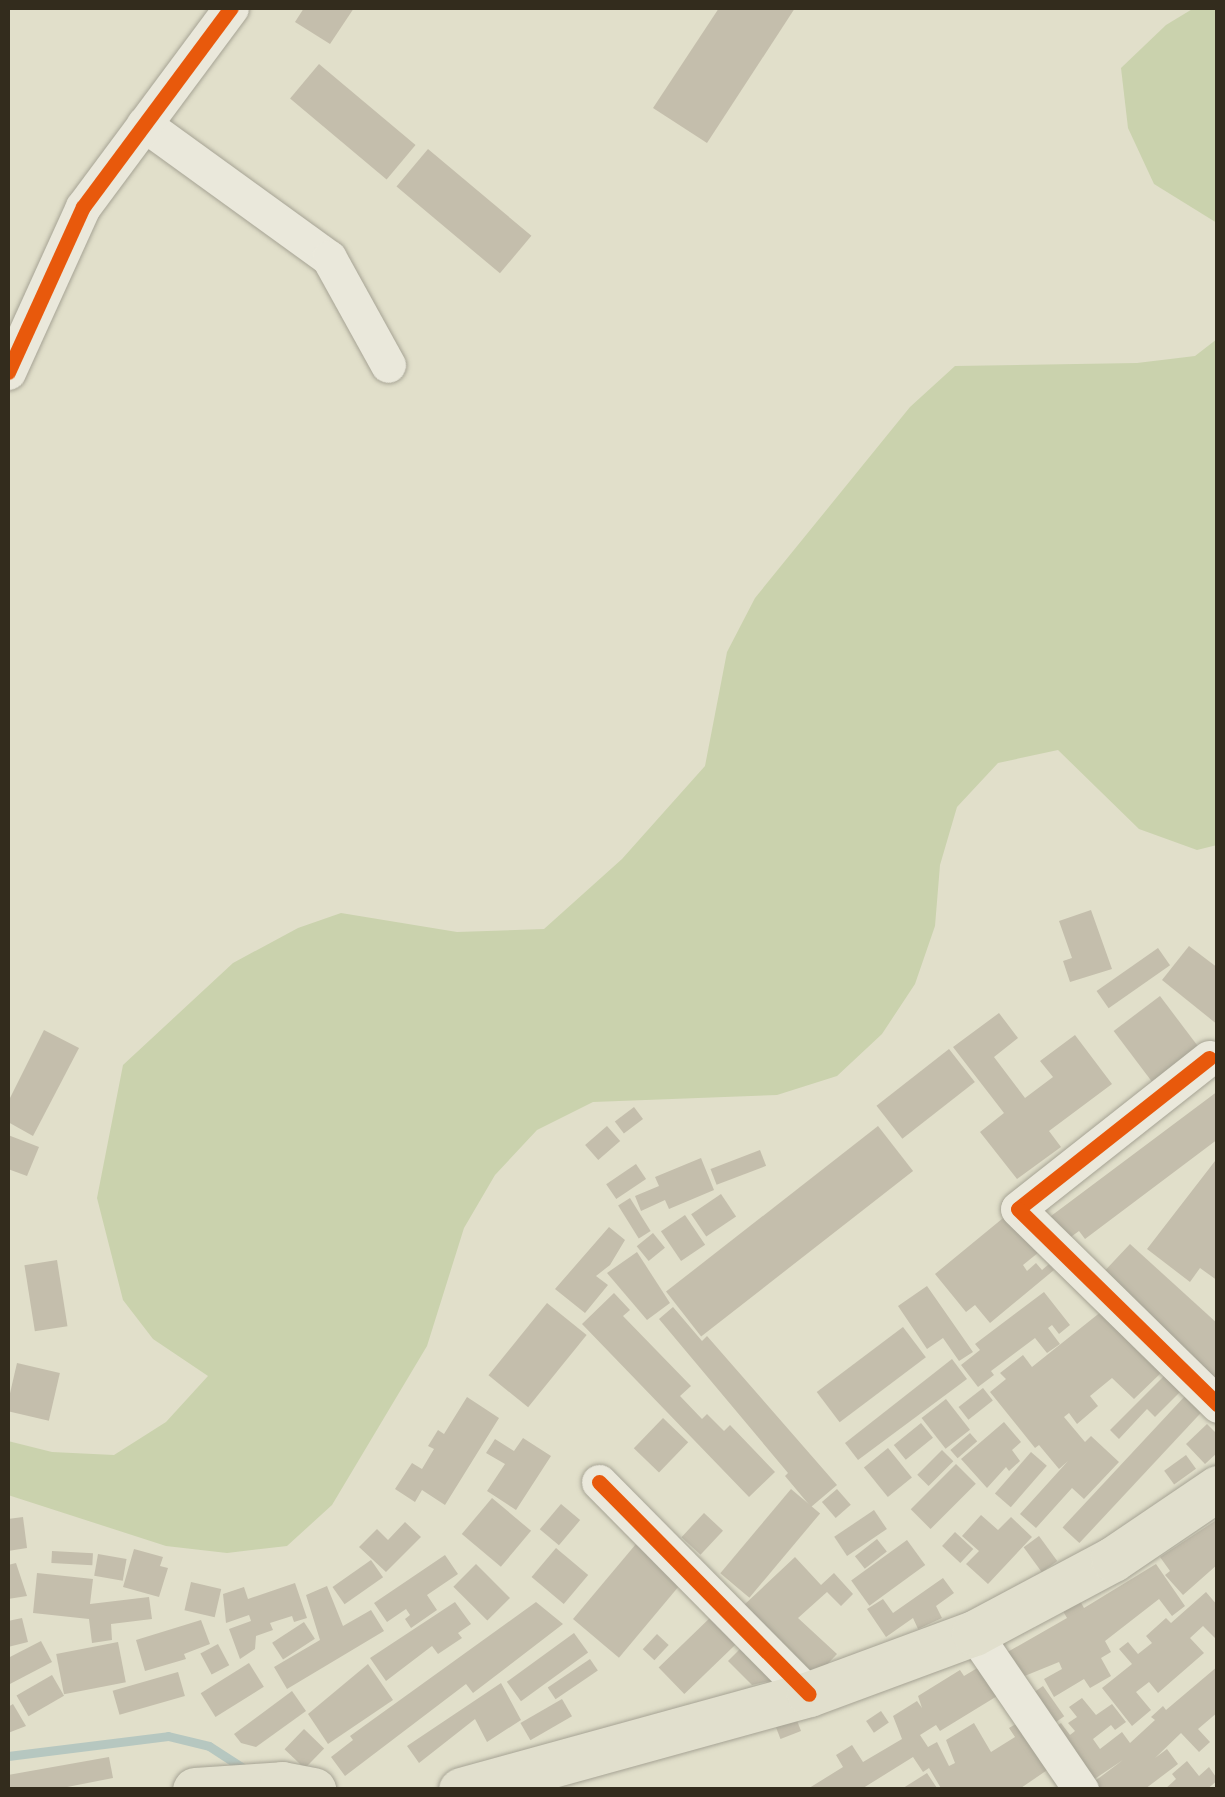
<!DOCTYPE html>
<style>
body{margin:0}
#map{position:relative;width:1225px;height:1797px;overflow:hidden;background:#e1dfca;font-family:"PT Serif",serif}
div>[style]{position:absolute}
.green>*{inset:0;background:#cad2ad}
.stream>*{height:9px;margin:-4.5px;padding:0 4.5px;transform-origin:4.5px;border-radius:4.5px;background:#b6c7c0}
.building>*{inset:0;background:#c4beac;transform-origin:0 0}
.roads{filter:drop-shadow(0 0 2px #a6a394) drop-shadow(0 0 2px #a6a394)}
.minor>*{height:35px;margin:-17.5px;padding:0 17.5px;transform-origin:17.5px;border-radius:17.5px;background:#eae8db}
.major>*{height:45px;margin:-22.5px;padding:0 22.5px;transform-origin:22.5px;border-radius:22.5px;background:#e1dfcd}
.cycleway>*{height:15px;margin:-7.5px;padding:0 7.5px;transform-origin:7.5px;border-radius:7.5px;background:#e8590c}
span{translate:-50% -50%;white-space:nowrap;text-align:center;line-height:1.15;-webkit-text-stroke:9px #f2f0d0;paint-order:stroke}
.frame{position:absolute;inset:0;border:10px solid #332c1d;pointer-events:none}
</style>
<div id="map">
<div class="green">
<div style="clip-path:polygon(1194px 8px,1217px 8px,1217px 223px,1154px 184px,1128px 128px,1121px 68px,1166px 25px)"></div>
<div style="clip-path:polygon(1217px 339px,1217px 845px,1197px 850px,1139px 829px,1058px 750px,998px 763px,957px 807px,940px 865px,935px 926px,915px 984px,882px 1034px,837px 1076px,777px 1095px,593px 1102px,537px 1130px,495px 1175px,464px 1228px,427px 1346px,332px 1505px,287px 1546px,227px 1553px,166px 1546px,8px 1495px,8px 1441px,52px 1452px,114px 1455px,166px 1422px,208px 1376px,153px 1339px,123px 1300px,97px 1198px,123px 1065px,233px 963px,298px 928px,341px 913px,457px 932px,544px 929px,622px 859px,705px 766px,727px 652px,755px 598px,910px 407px,955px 366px,1137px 363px,1195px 356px)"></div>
</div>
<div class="stream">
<div style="left:8px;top:1756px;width:161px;rotate:-7.1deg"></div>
<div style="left:168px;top:1736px;width:42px;rotate:13.7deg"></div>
<div style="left:209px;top:1746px;width:48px;rotate:33deg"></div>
</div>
<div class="building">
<div style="clip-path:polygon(304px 8px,354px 8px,330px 44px,295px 22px)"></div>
<div style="clip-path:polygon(719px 8px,795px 8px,707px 143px,653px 108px)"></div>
<div style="left:319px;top:64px;width:126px;height:45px;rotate:40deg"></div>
<div style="left:428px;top:149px;width:135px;height:49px;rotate:40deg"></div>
<div style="clip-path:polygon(1091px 910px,1112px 969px,1070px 982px,1063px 961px,1072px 958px,1059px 921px)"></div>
<div style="clip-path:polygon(1189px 946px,1218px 968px,1218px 1025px,1162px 980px)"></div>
<div style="left:1158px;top:948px;width:21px;height:75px;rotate:55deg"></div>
<div style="left:1160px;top:996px;width:64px;height:58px;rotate:53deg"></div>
<div style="clip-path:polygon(999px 1013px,1018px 1038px,994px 1057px,1025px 1098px,1053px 1077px,1040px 1061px,1075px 1035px,1112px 1084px,1049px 1131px,1061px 1147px,1017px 1179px,980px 1132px,1004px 1113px,953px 1047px)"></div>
<div style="clip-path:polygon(44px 1030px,79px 1048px,33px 1136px,8px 1122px,8px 1102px)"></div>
<div style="left:949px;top:1049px;width:42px;height:92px;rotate:52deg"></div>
<div style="clip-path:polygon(1218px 1091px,1218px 1139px,1085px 1239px,1079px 1231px,1060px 1245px,1043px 1222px)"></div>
<div style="left:634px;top:1107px;width:15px;height:24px;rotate:53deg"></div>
<div style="left:607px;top:1126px;width:20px;height:29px;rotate:49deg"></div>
<div style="left:878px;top:1126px;width:57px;height:269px;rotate:52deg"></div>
<div style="clip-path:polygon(8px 1135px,39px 1147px,27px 1176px,8px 1169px)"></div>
<div style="left:760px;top:1150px;width:17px;height:53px;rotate:69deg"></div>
<div style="clip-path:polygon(701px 1158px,714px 1190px,669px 1209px,665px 1200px,641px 1211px,635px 1196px,659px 1186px,655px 1177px)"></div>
<div style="clip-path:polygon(1215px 1161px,1218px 1281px,1200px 1268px,1190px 1282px,1147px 1249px)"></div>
<div style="left:636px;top:1164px;width:18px;height:36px;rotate:56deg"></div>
<div style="left:721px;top:1194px;width:27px;height:36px;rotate:56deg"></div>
<div style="left:630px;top:1198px;width:39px;height:14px;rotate:58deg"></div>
<div style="clip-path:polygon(1008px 1214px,1039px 1252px,1023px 1265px,1027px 1271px,1036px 1263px,1042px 1270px,1049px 1264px,1054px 1270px,990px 1323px,975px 1305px,966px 1312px,935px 1274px)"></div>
<div style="left:685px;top:1215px;width:36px;height:29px;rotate:56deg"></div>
<div style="clip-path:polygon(609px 1227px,625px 1240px,610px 1265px,596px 1276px,608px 1285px,585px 1313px,555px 1289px)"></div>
<div style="left:653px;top:1233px;width:19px;height:21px;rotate:51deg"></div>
<div style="clip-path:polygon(1130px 1244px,1218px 1324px,1218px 1387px,1098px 1278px)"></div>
<div style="clip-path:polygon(637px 1252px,670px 1303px,647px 1320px,607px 1273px)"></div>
<div style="left:57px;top:1260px;width:67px;height:33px;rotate:81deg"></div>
<div style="clip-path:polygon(927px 1286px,973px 1352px,959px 1361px,943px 1338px,927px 1349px,898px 1306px)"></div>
<div style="clip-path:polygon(1044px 1292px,1070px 1325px,1059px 1334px,1052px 1325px,1048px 1328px,1060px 1344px,1047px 1353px,1035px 1338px,991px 1371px,994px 1375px,978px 1387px,961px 1365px,980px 1350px,975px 1344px)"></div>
<div style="clip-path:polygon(614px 1293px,630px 1310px,623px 1316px,691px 1386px,680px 1396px,702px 1419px,707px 1414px,724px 1431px,730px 1425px,775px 1472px,749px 1497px,582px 1324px)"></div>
<div style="left:547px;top:1303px;width:51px;height:93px;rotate:39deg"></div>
<div style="clip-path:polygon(673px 1307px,702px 1341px,707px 1336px,837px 1485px,811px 1507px,785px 1476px,788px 1473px,659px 1319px)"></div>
<div style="clip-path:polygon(1102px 1311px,1163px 1371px,1134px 1399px,1112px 1378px,1090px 1396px,1098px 1406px,1077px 1424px,1069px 1413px,1064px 1417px,1085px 1442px,1091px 1436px,1119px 1462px,1084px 1499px,1072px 1488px,1036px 1528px,1020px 1514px,1068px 1461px,1059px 1469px,1039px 1445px,1035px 1448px,990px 1392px,1006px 1379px,1000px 1373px,1023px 1355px,1032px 1367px)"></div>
<div style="left:903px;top:1327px;width:38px;height:108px;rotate:53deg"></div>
<div style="clip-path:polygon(952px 1359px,967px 1379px,858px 1460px,845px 1443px)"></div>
<div style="left:17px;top:1363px;width:44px;height:49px;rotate:13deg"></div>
<div style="clip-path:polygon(1165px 1375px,1181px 1391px,1155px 1417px,1147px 1409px,1119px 1439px,1110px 1430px)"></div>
<div style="left:983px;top:1388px;width:16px;height:31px;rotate:52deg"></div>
<div style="left:1186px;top:1395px;width:23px;height:181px;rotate:43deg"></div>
<div style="clip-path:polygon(467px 1397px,499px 1418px,445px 1505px,422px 1490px,415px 1502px,395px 1489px,412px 1463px,422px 1469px,434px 1449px,428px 1446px,438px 1430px,444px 1434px)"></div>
<div style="left:946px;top:1399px;width:39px;height:31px;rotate:52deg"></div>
<div style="left:663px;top:1418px;width:35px;height:42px;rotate:44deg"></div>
<div style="clip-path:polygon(1004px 1422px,1021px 1442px,1012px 1450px,1020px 1461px,1009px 1471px,1006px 1467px,987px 1488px,961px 1459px)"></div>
<div style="left:921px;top:1423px;width:19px;height:35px;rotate:51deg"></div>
<div style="clip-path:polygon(1207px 1424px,1218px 1435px,1218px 1452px,1205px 1464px,1186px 1444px)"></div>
<div style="left:970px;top:1433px;width:11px;height:26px;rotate:49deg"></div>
<div style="clip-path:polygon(523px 1438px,551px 1456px,516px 1510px,487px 1491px,505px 1464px,486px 1453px,495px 1439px,514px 1451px)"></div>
<div style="left:888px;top:1448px;width:38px;height:31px;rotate:51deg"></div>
<div style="left:942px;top:1450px;width:16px;height:35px;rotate:45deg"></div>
<div style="left:1031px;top:1452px;width:21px;height:55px;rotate:41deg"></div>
<div style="left:1186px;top:1455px;width:17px;height:27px;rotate:54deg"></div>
<div style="left:956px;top:1464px;width:28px;height:64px;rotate:45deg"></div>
<div style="left:791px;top:1489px;width:38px;height:110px;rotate:40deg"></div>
<div style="left:837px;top:1489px;width:21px;height:20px;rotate:49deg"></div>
<div style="left:492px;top:1498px;width:51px;height:47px;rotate:40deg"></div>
<div style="left:561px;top:1504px;width:25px;height:33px;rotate:40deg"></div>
<div style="left:874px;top:1510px;width:23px;height:48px;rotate:56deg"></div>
<div style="left:704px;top:1513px;width:26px;height:33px;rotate:43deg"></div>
<div style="clip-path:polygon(981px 1515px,998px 1530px,1011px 1517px,1032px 1537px,988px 1584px,966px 1564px,979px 1551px,962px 1536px)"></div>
<div style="clip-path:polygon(23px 1517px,27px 1548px,8px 1551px,8px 1519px)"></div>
<div style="clip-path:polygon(1218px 1519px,1218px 1564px,1183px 1595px,1165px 1575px,1170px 1571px,1160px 1557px)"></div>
<div style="clip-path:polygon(405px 1522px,421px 1537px,386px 1572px,359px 1547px,377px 1529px,388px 1540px)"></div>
<div style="left:955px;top:1532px;width:25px;height:19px;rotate:43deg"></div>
<div style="left:1039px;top:1536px;width:31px;height:19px;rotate:54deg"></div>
<div style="left:877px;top:1539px;width:16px;height:28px;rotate:52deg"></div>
<div style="left:907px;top:1540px;width:31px;height:69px;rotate:54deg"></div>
<div style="left:636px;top:1544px;width:60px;height:98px;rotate:40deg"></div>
<div style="left:556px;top:1548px;width:42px;height:38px;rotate:40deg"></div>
<div style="clip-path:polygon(134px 1549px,163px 1557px,160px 1566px,168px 1568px,159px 1597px,123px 1587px)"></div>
<div style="left:52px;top:1551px;width:41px;height:12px;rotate:3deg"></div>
<div style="left:98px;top:1554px;width:29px;height:22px;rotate:10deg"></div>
<div style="clip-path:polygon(445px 1555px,458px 1574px,427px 1595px,437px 1610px,411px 1628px,405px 1619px,410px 1615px,406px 1609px,387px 1622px,374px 1603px)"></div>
<div style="clip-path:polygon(795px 1557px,821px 1585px,834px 1573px,853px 1594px,841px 1606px,827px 1592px,798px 1618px,837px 1654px,816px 1676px,744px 1605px)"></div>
<div style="left:371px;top:1560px;width:21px;height:47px;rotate:55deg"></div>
<div style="clip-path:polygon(16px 1563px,27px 1596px,8px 1599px,8px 1565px)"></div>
<div style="left:476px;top:1564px;width:48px;height:32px;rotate:45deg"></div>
<div style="clip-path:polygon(1156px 1564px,1185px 1606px,1172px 1616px,1159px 1599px,1105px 1641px,1111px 1652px,1101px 1658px,1111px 1676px,1090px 1688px,1084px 1679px,1054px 1697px,1044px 1679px,1062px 1669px,1059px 1662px,1010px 1682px,997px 1658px,1067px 1618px,1063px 1611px,1080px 1601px,1084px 1608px)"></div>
<div style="clip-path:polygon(37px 1573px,93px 1579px,90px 1604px,149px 1597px,152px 1619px,111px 1624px,112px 1640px,92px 1643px,89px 1619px,33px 1613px)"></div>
<div style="clip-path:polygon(943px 1578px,954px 1593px,936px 1606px,942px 1618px,918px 1629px,913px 1618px,886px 1637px,867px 1609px,883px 1599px,893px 1613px)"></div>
<div style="left:191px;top:1582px;width:31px;height:29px;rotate:13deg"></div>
<div style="clip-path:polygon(295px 1583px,307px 1618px,294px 1622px,292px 1616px,270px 1623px,273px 1630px,256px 1636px,255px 1649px,240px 1659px,229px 1629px,251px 1621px,249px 1615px,226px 1623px,223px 1594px,244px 1587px,248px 1599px)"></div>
<div style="clip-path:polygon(327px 1586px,343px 1626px,371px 1610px,384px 1631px,287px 1689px,274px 1667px,320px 1640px,306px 1595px)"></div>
<div style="clip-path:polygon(1206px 1592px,1218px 1606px,1218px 1641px,1203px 1626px,1190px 1638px,1204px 1653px,1158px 1693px,1149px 1682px,1136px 1692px,1151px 1710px,1132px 1726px,1102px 1688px,1132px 1664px,1119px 1649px,1128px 1642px,1138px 1654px,1152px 1643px,1146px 1636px,1166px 1618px,1171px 1623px)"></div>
<div style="clip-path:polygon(455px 1602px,471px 1624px,458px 1633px,462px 1638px,438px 1654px,432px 1646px,386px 1681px,370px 1658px)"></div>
<div style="clip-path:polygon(536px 1602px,563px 1624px,473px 1693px,466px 1684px,345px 1776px,331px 1757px,353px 1740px,350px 1736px)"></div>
<div style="left:714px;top:1614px;width:37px;height:77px;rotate:46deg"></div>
<div style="clip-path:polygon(22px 1618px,28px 1642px,8px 1647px,8px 1621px)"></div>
<div style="clip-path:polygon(201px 1620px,210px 1644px,184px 1654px,186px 1659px,145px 1671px,136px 1640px)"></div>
<div style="left:304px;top:1622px;width:20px;height:38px;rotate:57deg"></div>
<div style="left:574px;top:1633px;width:24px;height:83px;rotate:54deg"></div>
<div style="left:657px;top:1634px;width:16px;height:21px;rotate:43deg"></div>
<div style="clip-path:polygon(41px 1641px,52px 1662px,8px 1685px,8px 1658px)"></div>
<div style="left:118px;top:1642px;width:41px;height:63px;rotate:79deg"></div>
<div style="clip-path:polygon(747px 1642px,782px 1678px,752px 1685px,728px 1661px)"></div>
<div style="left:218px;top:1644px;width:24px;height:20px;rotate:62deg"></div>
<div style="left:590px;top:1659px;width:14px;height:51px;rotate:56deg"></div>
<div style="clip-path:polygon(989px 1661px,1007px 1690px,940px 1731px,936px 1725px,920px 1735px,928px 1747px,937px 1742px,949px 1766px,955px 1763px,946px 1740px,974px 1723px,991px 1752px,1015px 1737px,1009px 1728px,1028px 1717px,1056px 1764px,1018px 1790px,942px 1790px,929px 1768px,923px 1772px,913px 1757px,860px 1790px,806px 1790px,843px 1767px,836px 1755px,852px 1745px,863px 1762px,902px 1739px,893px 1716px,917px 1701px,922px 1708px,918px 1696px,960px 1670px,964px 1676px)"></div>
<div style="left:249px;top:1663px;width:28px;height:57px;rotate:58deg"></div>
<div style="clip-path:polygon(368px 1664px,393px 1700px,328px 1744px,308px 1714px)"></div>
<div style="clip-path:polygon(1218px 1666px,1218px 1712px,1198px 1729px,1210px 1742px,1199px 1752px,1181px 1733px,1155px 1758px,1167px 1749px,1178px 1764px,1145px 1789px,1083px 1790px,1123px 1760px,1084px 1786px,1048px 1733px,1061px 1723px,1070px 1735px,1075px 1731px,1068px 1723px,1077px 1717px,1069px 1707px,1082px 1698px,1096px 1715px,1112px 1704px,1126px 1722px,1115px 1730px,1111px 1725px,1093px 1739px,1100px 1749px,1122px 1732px,1130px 1743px,1155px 1720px,1151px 1717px,1163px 1706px,1166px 1710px)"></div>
<div style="left:178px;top:1672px;width:25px;height:68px;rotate:74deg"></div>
<div style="left:52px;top:1675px;width:24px;height:41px;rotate:60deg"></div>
<div style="clip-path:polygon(501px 1683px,521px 1720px,487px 1742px,475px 1719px,419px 1763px,407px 1746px)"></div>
<div style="left:1043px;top:1686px;width:37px;height:23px;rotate:55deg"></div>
<div style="clip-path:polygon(292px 1691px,306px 1711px,256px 1747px,241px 1743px,234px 1734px)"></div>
<div style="left:562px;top:1699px;width:20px;height:48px;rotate:60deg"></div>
<div style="clip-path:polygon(13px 1704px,26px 1726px,8px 1733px,8px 1707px)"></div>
<div style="left:881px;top:1711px;width:14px;height:18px;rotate:56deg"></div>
<div style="left:796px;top:1718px;width:14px;height:22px;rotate:69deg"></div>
<div style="left:304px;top:1729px;width:28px;height:28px;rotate:44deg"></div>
<div style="clip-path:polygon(109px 1757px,113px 1778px,52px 1790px,8px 1790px,8px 1775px)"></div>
<div style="clip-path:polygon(1187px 1761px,1199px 1776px,1209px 1767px,1218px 1780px,1206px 1790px,1164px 1790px,1176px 1779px,1172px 1774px)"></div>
<div style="clip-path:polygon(927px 1773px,937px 1788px,900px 1790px)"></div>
</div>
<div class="roads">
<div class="minor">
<div style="left:144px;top:124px;width:228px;rotate:35.9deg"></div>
<div style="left:329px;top:258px;width:122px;rotate:61.1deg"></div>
<div style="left:8px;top:372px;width:181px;rotate:-65.6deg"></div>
<div style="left:83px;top:207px;width:248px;rotate:-53.4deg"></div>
<div style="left:1209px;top:1058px;width:243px;rotate:141.7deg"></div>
<div style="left:1018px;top:1209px;width:280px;rotate:44.4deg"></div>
<div style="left:599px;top:1482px;width:298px;rotate:45.3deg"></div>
<div style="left:974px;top:1633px;width:190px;rotate:55.7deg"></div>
</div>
<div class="major">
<div style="left:195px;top:1790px;width:87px;rotate:-3.9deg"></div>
<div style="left:282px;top:1784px;width:32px;rotate:11deg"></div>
<div style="left:461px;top:1790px;width:361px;rotate:-15.4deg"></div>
<div style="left:809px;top:1694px;width:176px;rotate:-20.3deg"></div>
<div style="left:974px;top:1633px;width:157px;rotate:-28deg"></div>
<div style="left:1113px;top:1559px;width:127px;rotate:-34.1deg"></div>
</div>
</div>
<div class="cycleway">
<div style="left:8px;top:372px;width:181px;rotate:-65.6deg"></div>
<div style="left:83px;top:207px;width:248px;rotate:-53.4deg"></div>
<div style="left:1209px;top:1058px;width:243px;rotate:141.7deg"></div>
<div style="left:1018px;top:1209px;width:280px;rotate:44.4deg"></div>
<div style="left:599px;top:1482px;width:298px;rotate:45.3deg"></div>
</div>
<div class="frame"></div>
</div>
